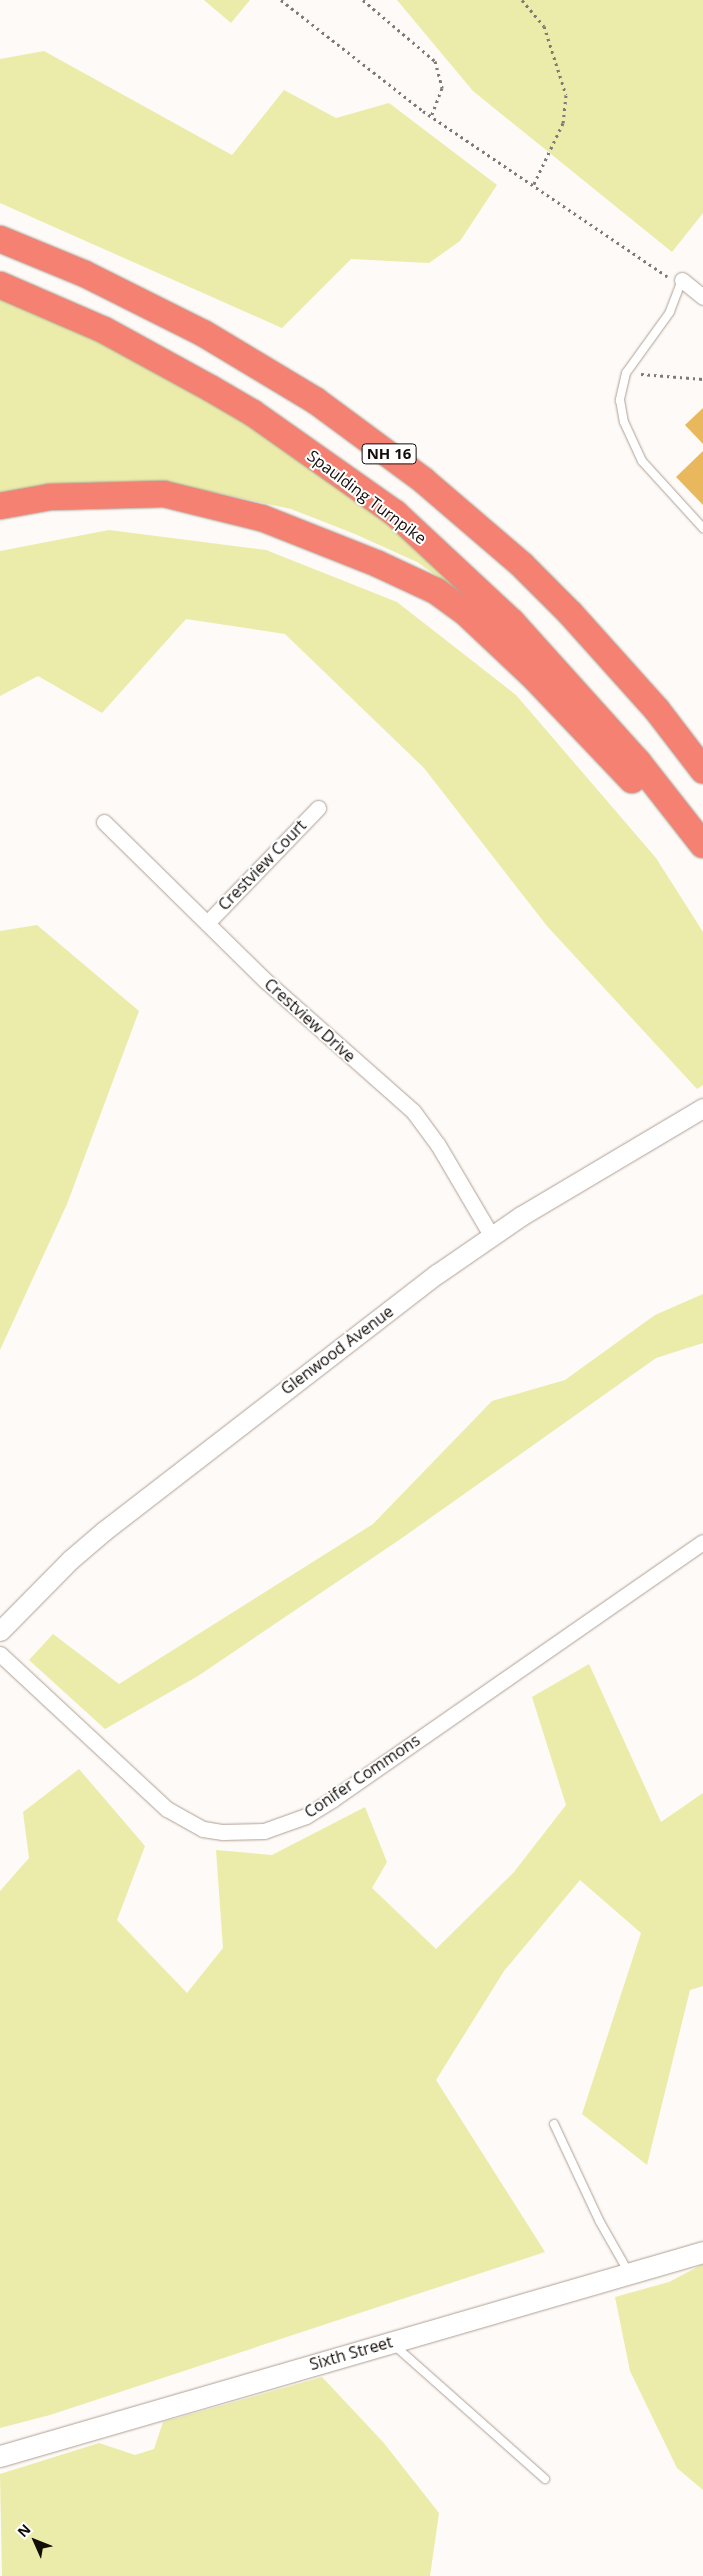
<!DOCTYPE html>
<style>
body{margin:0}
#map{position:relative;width:703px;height:2576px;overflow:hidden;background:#fdfaf7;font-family:"Open Sans",sans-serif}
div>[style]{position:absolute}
.green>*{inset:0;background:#ebeca9}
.building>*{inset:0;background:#e9b85c}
.path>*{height:3px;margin-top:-1.5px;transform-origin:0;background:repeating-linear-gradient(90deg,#7f7a77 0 2.5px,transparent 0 6.5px)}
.roads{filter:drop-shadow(0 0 1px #b09f94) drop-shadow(0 0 1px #b09f94)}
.service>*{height:8px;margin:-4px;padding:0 4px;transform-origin:4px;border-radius:4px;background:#fff}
.minor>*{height:15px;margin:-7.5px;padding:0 7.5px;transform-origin:7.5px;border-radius:7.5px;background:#fff}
.tertiary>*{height:19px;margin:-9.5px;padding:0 9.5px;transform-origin:9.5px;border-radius:9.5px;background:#fff}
.secondary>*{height:21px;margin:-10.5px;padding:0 10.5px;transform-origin:10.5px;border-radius:10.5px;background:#fff}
.motorway>*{height:26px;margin:-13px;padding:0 13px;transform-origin:13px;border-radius:13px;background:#f58173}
span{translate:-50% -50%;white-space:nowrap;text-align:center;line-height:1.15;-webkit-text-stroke:4px #fff;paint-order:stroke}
.shield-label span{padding:1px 4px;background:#fff;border:1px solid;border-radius:4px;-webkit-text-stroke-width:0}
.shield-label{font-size:15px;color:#140e0a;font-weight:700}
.street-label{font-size:16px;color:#140e0a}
.north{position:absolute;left:10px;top:2516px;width:50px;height:50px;-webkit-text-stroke:4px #fff;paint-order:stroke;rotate:314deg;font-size:14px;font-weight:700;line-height:20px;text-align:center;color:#140e0a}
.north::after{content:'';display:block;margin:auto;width:18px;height:22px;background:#140e0a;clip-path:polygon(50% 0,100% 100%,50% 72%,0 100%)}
</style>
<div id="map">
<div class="green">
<div style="clip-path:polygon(204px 0,250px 0,231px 23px)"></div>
<div style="clip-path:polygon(397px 0,703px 0,703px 213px,672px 252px,473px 91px)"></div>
<div style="clip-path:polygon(44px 51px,232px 155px,284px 90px,336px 118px,389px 103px,497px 185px,460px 241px,429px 263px,351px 259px,282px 328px,0 203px,0 59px)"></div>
<div style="clip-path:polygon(0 299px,84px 334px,256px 427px,342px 486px,420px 549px,464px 595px,417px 562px,355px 534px,291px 509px,213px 492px,123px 487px,0 502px)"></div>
<div style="clip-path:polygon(109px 530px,266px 550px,397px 602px,516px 695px,656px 858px,703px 932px,703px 1085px,697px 1089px,547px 926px,424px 768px,285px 634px,186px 619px,102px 713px,38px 676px,0 696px,0 551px)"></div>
<div style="clip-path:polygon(37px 925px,139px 1011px,67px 1204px,0 1350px,0 931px)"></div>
<div style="clip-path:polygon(703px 1294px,703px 1343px,656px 1358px,402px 1538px,198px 1676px,105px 1729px,29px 1660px,53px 1634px,119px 1684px,373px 1524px,492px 1401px,565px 1380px,655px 1315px)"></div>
<div style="clip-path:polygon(589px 1664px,661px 1822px,703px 1793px,703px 1986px,690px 1990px,647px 2165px,582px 2114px,641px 1933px,580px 1880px,504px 1971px,436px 2080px,545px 2252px,50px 2415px,0 2428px,0 1891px,29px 1858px,23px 1812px,79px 1769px,145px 1846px,117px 1920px,187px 1993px,223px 1948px,216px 1850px,272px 1855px,365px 1807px,387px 1862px,372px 1888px,436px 1949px,514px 1872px,566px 1805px,532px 1697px)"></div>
<div style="clip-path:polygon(703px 2264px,703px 2490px,677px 2468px,630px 2371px,615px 2297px,669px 2282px)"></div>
<div style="clip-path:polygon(322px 2377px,383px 2442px,439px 2513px,430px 2576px,2px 2576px,0 2474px,99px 2443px,135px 2455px,154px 2449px,163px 2422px)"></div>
</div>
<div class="building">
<div style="clip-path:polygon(703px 408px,703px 444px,685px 425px)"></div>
<div style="clip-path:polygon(703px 451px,703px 505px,676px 477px)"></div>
</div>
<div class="path">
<div style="left:281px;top:0;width:180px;rotate:38deg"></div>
<div style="left:423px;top:111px;width:295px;rotate:34.1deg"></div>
<div style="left:363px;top:0;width:94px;rotate:40.3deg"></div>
<div style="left:435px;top:61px;width:28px;rotate:75deg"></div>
<div style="left:442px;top:88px;width:31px;rotate:111deg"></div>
<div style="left:522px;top:0;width:34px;rotate:50deg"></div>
<div style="left:544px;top:26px;width:72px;rotate:72.3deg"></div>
<div style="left:566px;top:95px;width:28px;rotate:96deg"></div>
<div style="left:563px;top:123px;width:70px;rotate:115.5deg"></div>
<div style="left:641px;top:374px;width:62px;rotate:4.6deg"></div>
</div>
<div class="roads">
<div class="service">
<div style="left:682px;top:280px;width:34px;rotate:111deg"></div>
<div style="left:670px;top:312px;width:75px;rotate:125.8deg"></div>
<div style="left:626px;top:373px;width:28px;rotate:103deg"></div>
<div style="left:620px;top:400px;width:22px;rotate:80deg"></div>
<div style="left:624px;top:422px;width:43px;rotate:65.2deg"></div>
<div style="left:642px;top:461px;width:91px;rotate:47.7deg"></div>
<div style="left:554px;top:2124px;width:108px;rotate:64.9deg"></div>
<div style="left:600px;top:2222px;width:56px;rotate:60.3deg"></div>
<div style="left:394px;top:2345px;width:202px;rotate:41.6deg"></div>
</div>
<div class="minor">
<div style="left:682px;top:280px;width:27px;rotate:39deg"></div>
<div style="left:104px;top:822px;width:228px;rotate:44.5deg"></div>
<div style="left:267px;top:982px;width:195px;rotate:41.5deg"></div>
<div style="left:413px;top:1111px;width:42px;rotate:53.7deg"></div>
<div style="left:438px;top:1145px;width:104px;rotate:59.5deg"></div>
<div style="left:207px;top:923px;width:160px;rotate:-46deg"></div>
<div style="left:0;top:1654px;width:228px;rotate:42.9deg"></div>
<div style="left:167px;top:1809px;width:41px;rotate:29.1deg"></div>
<div style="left:203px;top:1829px;width:20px;rotate:9deg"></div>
<div style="left:223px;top:1832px;width:41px;rotate:-1.4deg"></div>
<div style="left:264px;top:1831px;width:45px;rotate:-19.7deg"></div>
<div style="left:306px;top:1816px;width:32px;rotate:-32deg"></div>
<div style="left:333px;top:1799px;width:450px;rotate:-34.8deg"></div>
</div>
<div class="tertiary">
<div style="left:0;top:1631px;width:100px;rotate:-45.4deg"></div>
<div style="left:70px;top:1560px;width:45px;rotate:-40.5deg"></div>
<div style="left:104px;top:1531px;width:421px;rotate:-37.7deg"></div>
<div style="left:437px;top:1274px;width:102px;rotate:-34.6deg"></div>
<div style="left:521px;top:1216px;width:212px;rotate:-30.7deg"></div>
</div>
<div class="secondary">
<div style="left:0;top:2456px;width:732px;rotate:-16.18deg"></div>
</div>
<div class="motorway">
<div style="left:0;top:239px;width:92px;rotate:22.4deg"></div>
<div style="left:85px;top:274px;width:132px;rotate:26.6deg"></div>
<div style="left:203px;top:333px;width:132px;rotate:31deg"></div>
<div style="left:316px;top:401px;width:133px;rotate:36.4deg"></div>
<div style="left:423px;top:480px;width:130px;rotate:40.6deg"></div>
<div style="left:522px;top:565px;width:68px;rotate:45deg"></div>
<div style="left:570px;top:613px;width:130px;rotate:48.1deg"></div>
<div style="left:657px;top:710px;width:76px;rotate:52.5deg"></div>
<div style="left:0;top:285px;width:113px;rotate:23.4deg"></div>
<div style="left:104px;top:330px;width:121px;rotate:28.7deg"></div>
<div style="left:210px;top:388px;width:50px;rotate:30.2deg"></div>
<div style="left:253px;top:413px;width:174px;rotate:35.2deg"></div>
<div style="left:395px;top:513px;width:160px;rotate:43deg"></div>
<div style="left:512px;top:622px;width:188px;rotate:48deg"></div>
<div style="left:638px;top:762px;width:105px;rotate:51.9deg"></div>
<div style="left:0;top:506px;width:51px;rotate:-10.2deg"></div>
<div style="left:50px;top:497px;width:114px;rotate:-1.5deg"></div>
<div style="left:164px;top:494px;width:101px;rotate:13.8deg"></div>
<div style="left:262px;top:518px;width:125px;rotate:21.6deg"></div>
<div style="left:378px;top:564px;width:64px;rotate:25deg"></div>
<div style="left:436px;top:591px;width:34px;rotate:36deg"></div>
<div style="left:464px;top:611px;width:96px;rotate:43.3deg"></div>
<div style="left:534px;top:677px;width:142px;rotate:46.4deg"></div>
</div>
</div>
<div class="shield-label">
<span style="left:389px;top:454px">NH 16</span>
</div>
<div class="street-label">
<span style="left:367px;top:497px;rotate:37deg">Spaulding Turnpike</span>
<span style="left:262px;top:865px;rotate:-46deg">Crestview Court</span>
<span style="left:310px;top:1020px;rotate:42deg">Crestview Drive</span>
<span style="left:337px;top:1350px;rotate:-37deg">Glenwood Avenue</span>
<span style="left:362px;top:1776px;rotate:-34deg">Conifer Commons</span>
<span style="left:351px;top:2353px;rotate:-16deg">Sixth Street</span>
</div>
<div class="north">N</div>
</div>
